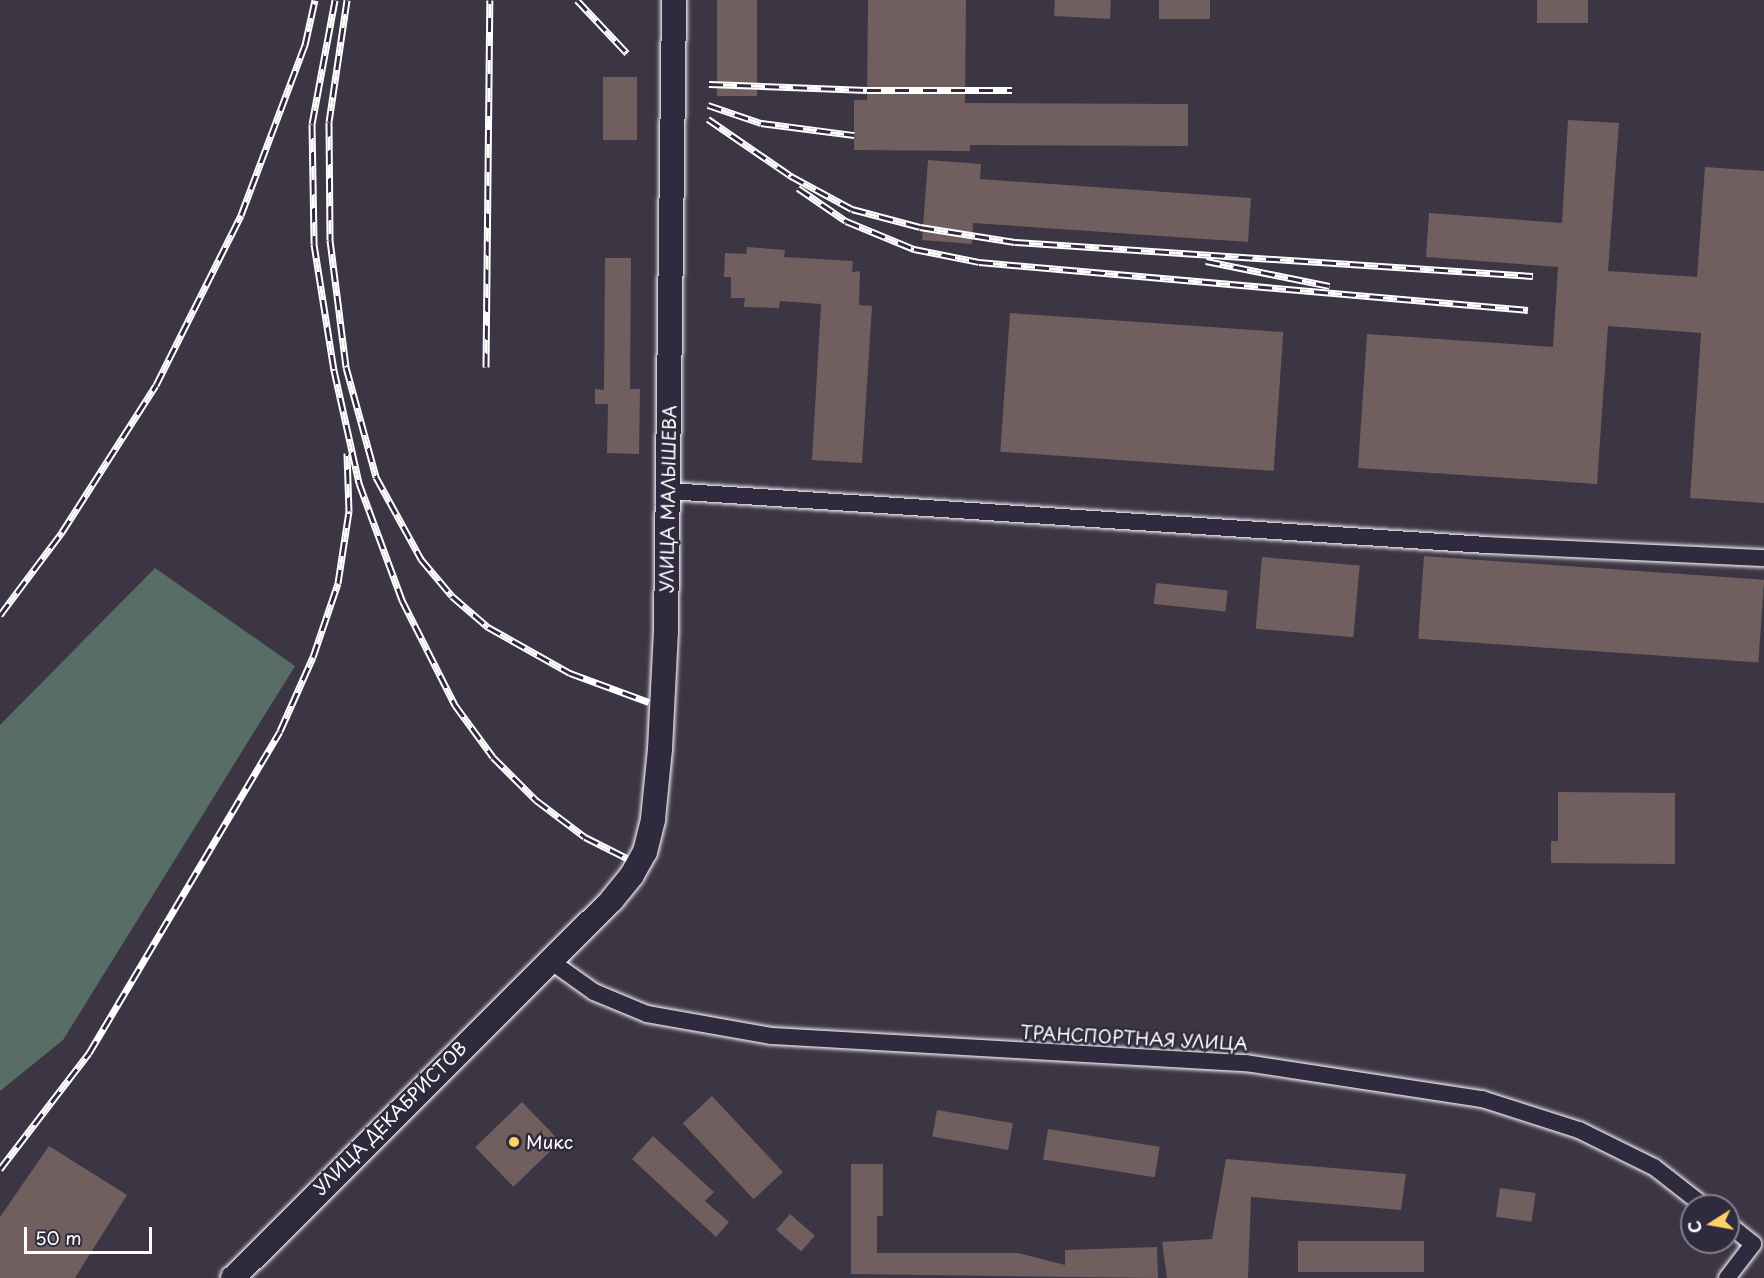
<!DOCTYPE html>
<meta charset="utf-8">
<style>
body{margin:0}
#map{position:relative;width:1764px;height:1278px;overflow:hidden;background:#3c3544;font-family:"Playpen Sans",sans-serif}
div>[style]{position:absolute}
.green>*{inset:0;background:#596d67}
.building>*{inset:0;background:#705f5e;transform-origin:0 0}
.roads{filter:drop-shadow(0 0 2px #fff) drop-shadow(0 0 2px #fff)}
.street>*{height:16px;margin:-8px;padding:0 8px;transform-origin:8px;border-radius:8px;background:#2f2a3d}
.secondary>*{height:24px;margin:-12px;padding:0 12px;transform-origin:12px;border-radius:12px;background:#2f2a3d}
.rail>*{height:7px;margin-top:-3.5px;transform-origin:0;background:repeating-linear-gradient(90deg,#2f2a3d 0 14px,#fff 0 28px);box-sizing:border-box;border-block:2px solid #fff}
.dots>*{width:16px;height:16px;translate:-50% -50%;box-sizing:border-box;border:3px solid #2f2a3d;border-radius:50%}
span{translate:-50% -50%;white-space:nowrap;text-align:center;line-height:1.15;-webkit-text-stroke:5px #2f2a3d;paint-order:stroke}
.street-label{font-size:18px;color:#fff}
.poi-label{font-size:18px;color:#fff}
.left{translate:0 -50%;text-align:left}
.north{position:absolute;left:1680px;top:1194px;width:60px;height:60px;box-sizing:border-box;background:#2f2a3d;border:2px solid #827f8b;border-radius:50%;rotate:259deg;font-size:16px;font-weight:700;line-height:24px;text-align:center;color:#fff}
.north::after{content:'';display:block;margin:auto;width:21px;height:27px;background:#ffd166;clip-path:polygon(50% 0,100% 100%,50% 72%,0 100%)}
.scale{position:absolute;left:24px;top:1227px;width:128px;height:27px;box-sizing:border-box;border:3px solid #fff;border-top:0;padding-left:8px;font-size:18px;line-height:21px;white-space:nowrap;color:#fff;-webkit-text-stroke:4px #2f2a3d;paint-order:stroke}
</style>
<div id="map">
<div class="green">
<div style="clip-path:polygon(155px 568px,295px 666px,63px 1040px,0 1091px,0 725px)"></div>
</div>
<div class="building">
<div style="left:717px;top:0;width:40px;height:96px"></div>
<div style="clip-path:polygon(868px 0,966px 0,965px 103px,1188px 104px,1188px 146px,970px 145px,970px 151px,854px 150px,854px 100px,867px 100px)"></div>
<div style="clip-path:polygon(1055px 0,1111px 0,1110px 19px,1054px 16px)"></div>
<div style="left:1159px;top:0;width:51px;height:19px"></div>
<div style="left:1537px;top:0;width:51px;height:23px"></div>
<div style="left:603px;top:77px;width:34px;height:63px"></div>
<div style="clip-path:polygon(1568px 120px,1619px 123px,1608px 271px,1697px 277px,1705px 167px,1764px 171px,1764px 503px,1690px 498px,1701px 333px,1608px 326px,1597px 484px,1358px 468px,1367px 334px,1553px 347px,1558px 267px,1426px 257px,1429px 213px,1562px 223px)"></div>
<div style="clip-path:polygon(928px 160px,981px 164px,980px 179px,1251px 198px,1248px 242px,973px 223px,972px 244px,922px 240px)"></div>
<div style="clip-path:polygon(747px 247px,785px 250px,784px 257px,853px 261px,852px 272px,860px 271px,859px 305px,872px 306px,862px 463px,812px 460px,821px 304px,780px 301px,779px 308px,744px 307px,745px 298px,731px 298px,731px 277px,724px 277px,725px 253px,746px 254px)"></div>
<div style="clip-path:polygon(605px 258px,631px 258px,630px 389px,640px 389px,639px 454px,607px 453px,608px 404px,595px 404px,595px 389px,604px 390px)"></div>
<div style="left:1010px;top:313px;width:274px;height:139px;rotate:4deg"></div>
<div style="left:1424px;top:556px;width:341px;height:83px;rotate:4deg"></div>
<div style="left:1262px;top:557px;width:98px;height:72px;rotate:5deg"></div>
<div style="left:1156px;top:583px;width:72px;height:21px;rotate:6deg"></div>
<div style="clip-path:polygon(1558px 792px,1675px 793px,1675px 864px,1551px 863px,1551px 841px,1558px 841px)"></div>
<div style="left:712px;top:1096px;width:104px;height:40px;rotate:47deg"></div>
<div style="left:522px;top:1102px;width:55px;height:65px;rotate:46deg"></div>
<div style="left:937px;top:1110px;width:77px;height:27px;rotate:10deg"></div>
<div style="left:1048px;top:1129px;width:113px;height:31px;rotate:9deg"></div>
<div style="clip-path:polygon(653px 1136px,714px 1192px,705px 1201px,729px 1222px,716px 1237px,632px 1159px)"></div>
<div style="clip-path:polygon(49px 1146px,127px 1195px,75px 1278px,0 1278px,0 1217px)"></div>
<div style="clip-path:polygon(1226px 1159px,1406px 1174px,1401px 1210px,1251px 1197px,1248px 1278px,1167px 1278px,1162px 1242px,1212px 1239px)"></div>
<div style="clip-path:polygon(851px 1164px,883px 1164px,883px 1216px,877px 1216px,877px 1253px,1018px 1253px,1065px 1265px,1065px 1250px,1157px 1247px,1158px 1278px,851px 1274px)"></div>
<div style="left:1500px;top:1188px;width:36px;height:29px;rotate:8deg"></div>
<div style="left:790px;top:1214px;width:33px;height:21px;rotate:41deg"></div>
<div style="left:1298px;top:1241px;width:126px;height:31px"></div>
</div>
<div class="roads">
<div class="street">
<div style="left:669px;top:491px;width:819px;rotate:3.78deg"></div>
<div style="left:1486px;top:545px;width:278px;rotate:2.7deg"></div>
<div style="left:549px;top:960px;width:55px;rotate:35.4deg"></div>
<div style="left:594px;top:992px;width:57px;rotate:22.5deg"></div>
<div style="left:647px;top:1014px;width:127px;rotate:10deg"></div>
<div style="left:772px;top:1036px;width:475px;rotate:3.3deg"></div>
<div style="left:1246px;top:1063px;width:239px;rotate:8.7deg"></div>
<div style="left:1482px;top:1099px;width:102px;rotate:17.7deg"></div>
<div style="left:1579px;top:1130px;width:84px;rotate:26.3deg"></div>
<div style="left:1654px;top:1167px;width:63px;rotate:38deg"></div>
<div style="left:1727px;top:1278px;width:43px;rotate:-52.6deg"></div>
<div style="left:1753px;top:1244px;width:32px;rotate:-141deg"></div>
</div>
<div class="secondary">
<div style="left:233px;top:1278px;width:534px;rotate:-44.92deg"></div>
<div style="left:611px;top:901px;width:33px;rotate:-51deg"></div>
<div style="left:632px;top:875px;width:26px;rotate:-61deg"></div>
<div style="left:645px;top:852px;width:34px;rotate:-76deg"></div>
<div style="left:653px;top:819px;width:70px;rotate:-84.3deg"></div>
<div style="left:660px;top:749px;width:118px;rotate:-87.1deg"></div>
<div style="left:666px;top:631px;width:631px;rotate:-89.27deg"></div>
</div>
</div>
<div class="rail">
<div style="left:335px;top:0;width:126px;rotate:100.5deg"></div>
<div style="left:312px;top:124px;width:120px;rotate:89deg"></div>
<div style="left:314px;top:244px;width:128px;rotate:81deg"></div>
<div style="left:334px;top:370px;width:116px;rotate:77.5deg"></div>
<div style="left:359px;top:483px;width:125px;rotate:69.8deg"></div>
<div style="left:402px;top:600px;width:118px;rotate:63.2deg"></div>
<div style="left:455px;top:705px;width:64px;rotate:53.8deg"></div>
<div style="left:493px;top:757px;width:61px;rotate:45deg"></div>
<div style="left:536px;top:800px;width:61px;rotate:37.1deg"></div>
<div style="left:585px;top:837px;width:47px;rotate:26.6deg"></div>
<div style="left:347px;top:0;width:123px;rotate:98.4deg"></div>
<div style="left:329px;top:122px;width:118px;rotate:89.5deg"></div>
<div style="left:330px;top:240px;width:128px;rotate:82.8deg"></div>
<div style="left:346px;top:367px;width:114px;rotate:74.7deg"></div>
<div style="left:376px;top:477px;width:94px;rotate:61.2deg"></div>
<div style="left:421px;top:559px;width:48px;rotate:50deg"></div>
<div style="left:452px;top:596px;width:48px;rotate:40.7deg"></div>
<div style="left:488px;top:627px;width:94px;rotate:29.3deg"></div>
<div style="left:570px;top:673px;width:84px;rotate:20.2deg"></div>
<div style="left:577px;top:0;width:73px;rotate:46.7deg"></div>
<div style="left:709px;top:84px;width:158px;rotate:2.2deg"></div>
<div style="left:867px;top:90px;width:145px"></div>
<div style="left:708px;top:105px;width:56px;rotate:18.8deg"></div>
<div style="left:761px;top:123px;width:94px;rotate:7.4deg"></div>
<div style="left:708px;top:119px;width:101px;rotate:34.5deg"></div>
<div style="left:791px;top:176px;width:69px;rotate:28.4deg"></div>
<div style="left:852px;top:209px;width:70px;rotate:14.8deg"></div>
<div style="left:920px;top:227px;width:96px;rotate:9deg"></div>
<div style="left:1015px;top:242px;width:519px;rotate:3.76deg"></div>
<div style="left:798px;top:188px;width:58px;rotate:34.5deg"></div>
<div style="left:846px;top:221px;width:74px;rotate:22.4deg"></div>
<div style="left:914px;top:249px;width:66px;rotate:11.3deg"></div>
<div style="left:979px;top:262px;width:551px;rotate:5deg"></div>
<div style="left:1206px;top:261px;width:126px;rotate:11.4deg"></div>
<div style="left:486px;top:367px;width:367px;rotate:-89.4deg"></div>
<div style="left:0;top:615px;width:104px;rotate:-53.2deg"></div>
<div style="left:62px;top:532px;width:174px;rotate:-57.4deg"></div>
<div style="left:156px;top:385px;width:190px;rotate:-63.4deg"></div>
<div style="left:241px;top:215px;width:182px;rotate:-69.4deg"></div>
<div style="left:305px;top:45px;width:46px;rotate:-77.5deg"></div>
<div style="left:0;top:1169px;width:146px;rotate:-52.5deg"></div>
<div style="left:89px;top:1053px;width:374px;rotate:-59.3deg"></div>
<div style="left:280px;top:731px;width:81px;rotate:-66deg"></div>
<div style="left:313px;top:657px;width:78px;rotate:-71.3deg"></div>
<div style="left:338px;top:583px;width:73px;rotate:-81.3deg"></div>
<div style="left:349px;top:511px;width:58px;rotate:-92deg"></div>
</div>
<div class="dots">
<div style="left:514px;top:1142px;background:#ffd166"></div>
</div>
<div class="street-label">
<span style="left:668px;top:499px;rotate:-89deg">УЛИЦА МАЛЫШЕВА</span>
<span style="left:1134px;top:1038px;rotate:3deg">ТРАНСПОРТНАЯ УЛИЦА</span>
<span style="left:390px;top:1118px;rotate:-45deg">УЛИЦА ДЕКАБРИСТОВ</span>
</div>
<div class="poi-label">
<span class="left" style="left:526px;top:1142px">Микс</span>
</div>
<div class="north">С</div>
<div class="scale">50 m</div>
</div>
